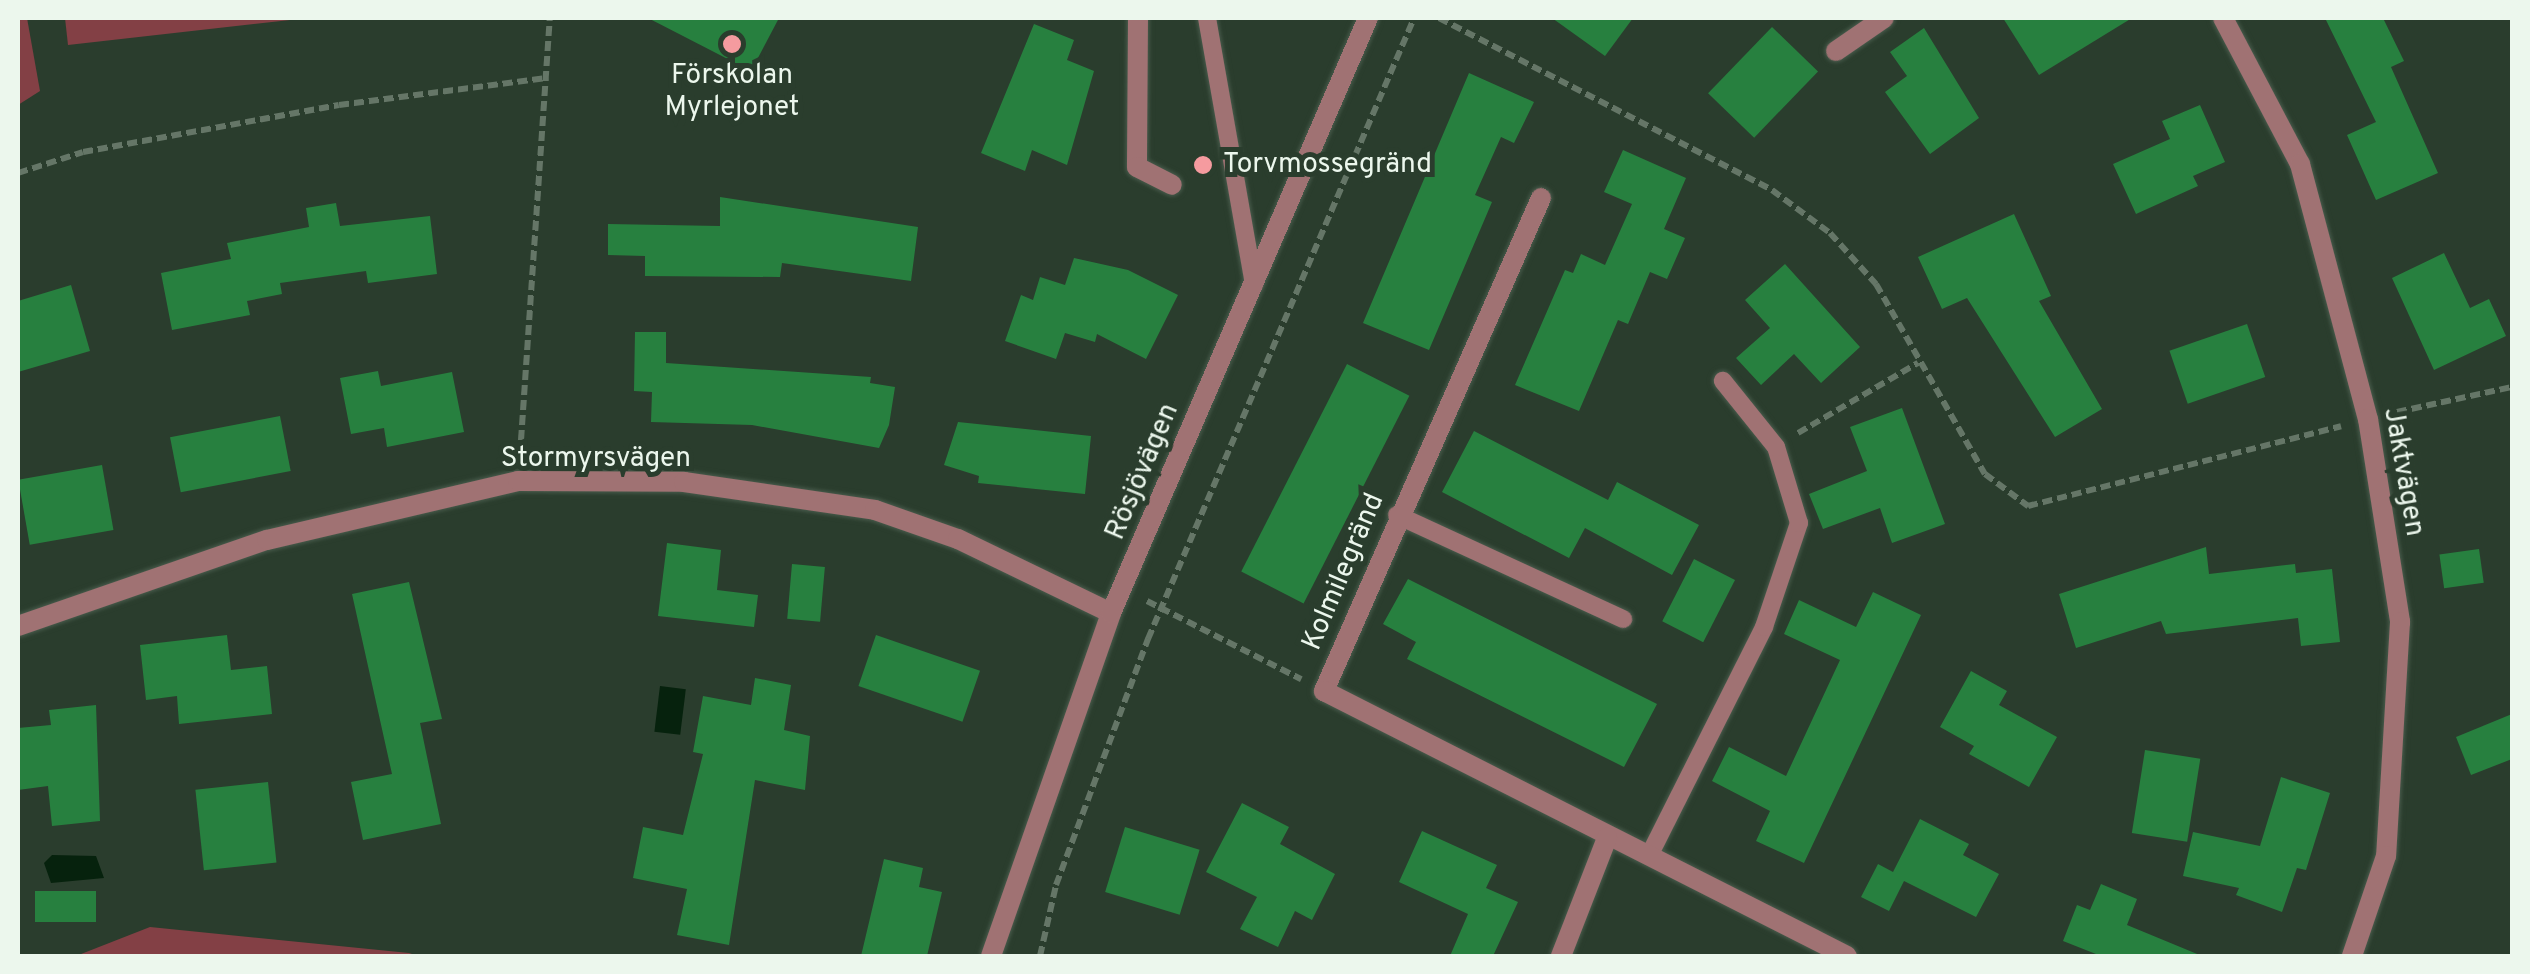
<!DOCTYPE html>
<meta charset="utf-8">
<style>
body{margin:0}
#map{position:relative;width:2530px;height:974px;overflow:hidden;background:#2a3d2d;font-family:Overpass,sans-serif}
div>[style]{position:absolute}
.green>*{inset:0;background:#834045}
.water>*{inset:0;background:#06220d;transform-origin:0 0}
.building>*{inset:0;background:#27803f;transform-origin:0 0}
.path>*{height:6px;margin-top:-3px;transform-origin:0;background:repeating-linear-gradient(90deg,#657667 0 10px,transparent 0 15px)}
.roads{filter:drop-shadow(0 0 2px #495b4c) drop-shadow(0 0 2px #495b4c)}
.service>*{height:18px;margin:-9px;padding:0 9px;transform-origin:9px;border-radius:9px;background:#a07273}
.minor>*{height:20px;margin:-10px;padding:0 10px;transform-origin:10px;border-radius:10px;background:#a07273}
.dots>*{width:28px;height:28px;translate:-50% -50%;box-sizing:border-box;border:5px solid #2a3d2d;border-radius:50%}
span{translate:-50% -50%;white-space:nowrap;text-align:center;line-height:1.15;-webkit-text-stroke:10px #2a3d2d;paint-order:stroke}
.poi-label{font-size:28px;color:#ecf7ed}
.left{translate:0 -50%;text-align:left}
.street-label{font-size:28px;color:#ecf7ed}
.frame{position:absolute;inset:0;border:20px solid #ecf7ed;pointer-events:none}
</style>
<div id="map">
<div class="green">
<div style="clip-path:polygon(18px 18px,27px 18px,40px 91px,18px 105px)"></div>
<div style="clip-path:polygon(65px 18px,308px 18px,68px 45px)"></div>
<div style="clip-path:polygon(150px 927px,409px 953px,418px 956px,76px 956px)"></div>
</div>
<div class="water">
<div style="left:660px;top:686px;width:26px;height:46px;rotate:7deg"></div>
<div style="clip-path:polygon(52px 855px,96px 856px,104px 878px,51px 883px,44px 863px)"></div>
</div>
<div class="building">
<div style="clip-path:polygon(648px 18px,779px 18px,751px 71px)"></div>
<div style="clip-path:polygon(1552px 18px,1633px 18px,1605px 56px)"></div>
<div style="clip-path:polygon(2003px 18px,2132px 18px,2039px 75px)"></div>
<div style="clip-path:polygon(2325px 18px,2383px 18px,2404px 61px,2391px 67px,2438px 173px,2376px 200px,2347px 135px,2376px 122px)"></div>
<div style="clip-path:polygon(1034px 24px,1074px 40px,1067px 60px,1094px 71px,1067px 165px,1032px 150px,1025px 171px,981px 153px)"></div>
<div style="left:1772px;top:27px;width:64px;height:92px;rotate:44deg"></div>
<div style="clip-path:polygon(1924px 28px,1979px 118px,1930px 154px,1885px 92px,1907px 76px,1890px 52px)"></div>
<div style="clip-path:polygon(1469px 73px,1534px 102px,1514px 143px,1501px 137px,1475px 195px,1492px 202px,1429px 350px,1363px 323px)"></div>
<div style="clip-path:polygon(2200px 105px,2225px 162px,2193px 176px,2198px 186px,2136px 214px,2113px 164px,2170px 139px,2162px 121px)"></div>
<div style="clip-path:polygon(1623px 150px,1686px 178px,1664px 229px,1685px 238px,1667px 279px,1650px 272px,1628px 324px,1618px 320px,1579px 411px,1515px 385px,1565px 270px,1573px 273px,1581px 254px,1605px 265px,1632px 204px,1604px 192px)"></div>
<div style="clip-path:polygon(720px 197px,918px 227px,911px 281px,782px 263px,780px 277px,645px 276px,645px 256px,608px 255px,608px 224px,720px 226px)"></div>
<div style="clip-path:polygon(336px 203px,340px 226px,430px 216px,437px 274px,368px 283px,366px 271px,280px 283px,282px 294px,247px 301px,250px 315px,172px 330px,161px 273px,231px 259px,227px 243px,309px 227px,306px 208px)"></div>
<div style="clip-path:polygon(2014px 214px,2051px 296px,2039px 301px,2102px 409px,2055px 437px,1967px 298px,1942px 309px,1918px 257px)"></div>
<div style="clip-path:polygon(2444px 253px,2470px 308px,2489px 299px,2506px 336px,2434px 370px,2392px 278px)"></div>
<div style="clip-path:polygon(1074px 258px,1128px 270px,1178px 295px,1146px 359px,1097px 334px,1095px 342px,1065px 333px,1056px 359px,1005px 341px,1021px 295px,1033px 300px,1040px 277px,1065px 285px)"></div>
<div style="clip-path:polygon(1785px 264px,1860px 347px,1821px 383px,1794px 354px,1761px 385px,1736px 358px,1770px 328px,1745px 300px)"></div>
<div style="clip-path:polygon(71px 285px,90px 351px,18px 372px,18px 301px)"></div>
<div style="left:2247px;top:324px;width:56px;height:82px;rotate:71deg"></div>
<div style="clip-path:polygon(635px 332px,666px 332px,666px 363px,871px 377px,870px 383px,895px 387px,889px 425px,879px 448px,752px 425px,651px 422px,652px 392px,634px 391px)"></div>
<div style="left:1347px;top:364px;width:70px;height:233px;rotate:27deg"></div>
<div style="clip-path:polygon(378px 371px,381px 386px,452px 372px,464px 432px,387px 447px,384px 428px,351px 434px,340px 378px)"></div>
<div style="clip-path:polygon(1902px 408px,1945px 524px,1892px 543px,1880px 508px,1823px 529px,1809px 494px,1867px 471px,1850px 427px)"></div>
<div style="left:280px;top:416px;width:56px;height:112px;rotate:79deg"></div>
<div style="clip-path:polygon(958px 422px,1091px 436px,1085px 494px,978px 483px,979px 476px,944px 465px)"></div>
<div style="clip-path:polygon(1474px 431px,1608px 500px,1617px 482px,1699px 525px,1672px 575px,1585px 528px,1569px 558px,1442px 492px)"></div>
<div style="left:102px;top:465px;width:66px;height:85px;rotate:80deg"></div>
<div style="clip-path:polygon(667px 543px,721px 550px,717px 590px,758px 595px,754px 627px,658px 616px)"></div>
<div style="clip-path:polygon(2206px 547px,2209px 574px,2295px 564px,2296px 573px,2332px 569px,2340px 642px,2301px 646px,2298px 618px,2166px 634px,2161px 621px,2076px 648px,2059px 594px)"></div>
<div style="left:2479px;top:549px;width:34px;height:40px;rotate:82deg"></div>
<div style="left:1694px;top:559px;width:46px;height:70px;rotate:27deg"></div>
<div style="left:792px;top:564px;width:33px;height:55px;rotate:5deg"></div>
<div style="clip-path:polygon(1408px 579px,1657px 704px,1624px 767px,1407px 659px,1416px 642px,1383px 624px)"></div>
<div style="clip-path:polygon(409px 582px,442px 719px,420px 723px,441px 824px,363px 840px,351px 782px,392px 774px,352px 594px)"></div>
<div style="clip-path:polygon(1873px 592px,1921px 615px,1804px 863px,1756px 841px,1770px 811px,1712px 781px,1729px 747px,1786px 776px,1840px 660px,1784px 634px,1799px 600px,1856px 627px)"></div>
<div style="clip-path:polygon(227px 635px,231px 670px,267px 666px,272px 714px,179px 724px,177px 696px,146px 700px,140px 645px)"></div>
<div style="left:876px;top:635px;width:110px;height:54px;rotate:19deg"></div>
<div style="clip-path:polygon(1971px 671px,2007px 691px,1999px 705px,2057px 737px,2029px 787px,1969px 754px,1974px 746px,1940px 727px)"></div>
<div style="clip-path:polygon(755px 678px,791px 685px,784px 730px,810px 736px,805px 790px,755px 780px,729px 945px,677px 935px,687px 889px,633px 878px,643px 827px,683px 835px,703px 754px,693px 752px,703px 696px,751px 705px)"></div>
<div style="clip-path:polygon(96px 705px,100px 821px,52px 826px,48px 786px,18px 790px,18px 728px,51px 725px,49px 710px)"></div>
<div style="clip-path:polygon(2512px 714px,2512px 759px,2471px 775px,2456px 737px)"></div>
<div style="left:2145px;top:750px;width:56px;height:84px;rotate:9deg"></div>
<div style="clip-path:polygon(2281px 777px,2330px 793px,2306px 870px,2297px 868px,2282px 912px,2236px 895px,2239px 888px,2183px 876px,2193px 832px,2260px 846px)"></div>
<div style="left:268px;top:782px;width:81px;height:73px;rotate:84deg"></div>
<div style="clip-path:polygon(1242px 803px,1289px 827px,1280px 844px,1335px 874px,1312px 920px,1295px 911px,1278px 947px,1240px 929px,1257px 897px,1206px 872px)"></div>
<div style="clip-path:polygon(1920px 819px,1969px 844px,1963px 855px,1999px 874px,1976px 917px,1904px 881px,1889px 911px,1861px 897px,1878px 864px,1893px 872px)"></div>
<div style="left:1125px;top:827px;width:78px;height:68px;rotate:17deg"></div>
<div style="clip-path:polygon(1422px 831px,1497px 865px,1486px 888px,1518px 902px,1493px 956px,1450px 956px,1468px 914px,1399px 882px)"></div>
<div style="clip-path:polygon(884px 859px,923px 868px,919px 887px,942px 892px,927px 956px,861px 956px)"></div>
<div style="clip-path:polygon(2101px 884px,2137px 899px,2127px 925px,2202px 956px,2101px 956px,2063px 941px,2077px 905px,2090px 910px)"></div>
<div style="left:35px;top:891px;width:61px;height:31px"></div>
</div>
<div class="path">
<div style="left:1439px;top:18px;width:375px;rotate:27.3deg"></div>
<div style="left:1772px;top:190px;width:72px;rotate:36.6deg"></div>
<div style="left:1830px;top:233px;width:69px;rotate:48deg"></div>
<div style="left:1876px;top:284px;width:219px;rotate:60.2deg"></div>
<div style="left:1985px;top:474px;width:54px;rotate:36.7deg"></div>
<div style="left:2028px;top:506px;width:323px;rotate:-14.3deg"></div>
<div style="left:18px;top:173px;width:68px;rotate:-17.9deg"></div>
<div style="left:83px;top:152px;width:260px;rotate:-10.4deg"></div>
<div style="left:339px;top:105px;width:211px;rotate:-7.4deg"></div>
<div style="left:2397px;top:412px;width:118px;rotate:-12.3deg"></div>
<div style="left:1798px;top:433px;width:139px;rotate:-30.3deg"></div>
<div style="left:520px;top:455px;width:438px;rotate:-86.1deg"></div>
<div style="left:1147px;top:601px;width:173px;rotate:26.9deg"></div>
<div style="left:1040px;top:956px;width:73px;rotate:-77.3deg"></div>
<div style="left:1056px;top:885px;width:263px;rotate:-69.5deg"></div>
<div style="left:1148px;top:639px;width:676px;rotate:-66.81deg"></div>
</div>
<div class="roads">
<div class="service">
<div style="left:1207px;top:18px;width:271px;rotate:80deg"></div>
<div style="left:1397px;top:515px;width:249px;rotate:24.7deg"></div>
<div style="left:1651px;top:852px;width:252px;rotate:-63.3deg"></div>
<div style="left:1764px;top:627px;width:110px;rotate:-71.4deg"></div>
<div style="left:1799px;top:523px;width:79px;rotate:-106.8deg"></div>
<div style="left:1776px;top:447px;width:85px;rotate:-128.8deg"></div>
</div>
<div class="minor">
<div style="left:1138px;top:18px;width:149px;rotate:90.4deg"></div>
<div style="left:1137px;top:167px;width:39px;rotate:27deg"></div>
<div style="left:2223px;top:18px;width:165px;rotate:62.2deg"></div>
<div style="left:2300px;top:164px;width:264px;rotate:75.1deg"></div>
<div style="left:2368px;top:419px;width:206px;rotate:81deg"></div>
<div style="left:2400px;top:622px;width:234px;rotate:93.4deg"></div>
<div style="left:2386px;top:856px;width:106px;rotate:108.8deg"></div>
<div style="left:1836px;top:51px;width:58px;rotate:-34.5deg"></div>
<div style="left:1541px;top:198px;width:539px;rotate:113.76deg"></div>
<div style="left:1324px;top:691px;width:586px;rotate:26.87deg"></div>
<div style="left:18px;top:626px;width:263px;rotate:-19.1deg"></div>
<div style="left:267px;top:540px;width:258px;rotate:-13.2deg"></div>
<div style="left:518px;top:481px;width:166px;rotate:0.3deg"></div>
<div style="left:684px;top:482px;width:193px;rotate:8.3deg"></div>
<div style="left:875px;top:510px;width:88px;rotate:19.3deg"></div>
<div style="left:958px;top:539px;width:170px;rotate:25.8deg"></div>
<div style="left:991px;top:956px;width:363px;rotate:-70.7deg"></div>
<div style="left:1111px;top:613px;width:648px;rotate:-66.64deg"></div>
<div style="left:1561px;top:956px;width:127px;rotate:-68.7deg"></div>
</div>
</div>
<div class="dots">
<div style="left:732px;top:44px;background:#f59b9f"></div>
<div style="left:1203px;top:165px;background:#f59b9f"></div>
</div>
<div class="poi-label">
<span style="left:732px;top:92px">Förskolan<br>Myrlejonet</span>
<span class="left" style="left:1223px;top:165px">Torvmossegränd</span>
</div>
<div class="street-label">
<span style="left:596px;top:459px">Stormyrsvägen</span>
<span style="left:1143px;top:472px;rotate:-67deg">Rösjövägen</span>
<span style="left:2403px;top:472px;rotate:80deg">Jaktvägen</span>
<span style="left:1344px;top:572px;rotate:-67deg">Kolmilegränd</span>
</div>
<div class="frame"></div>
</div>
